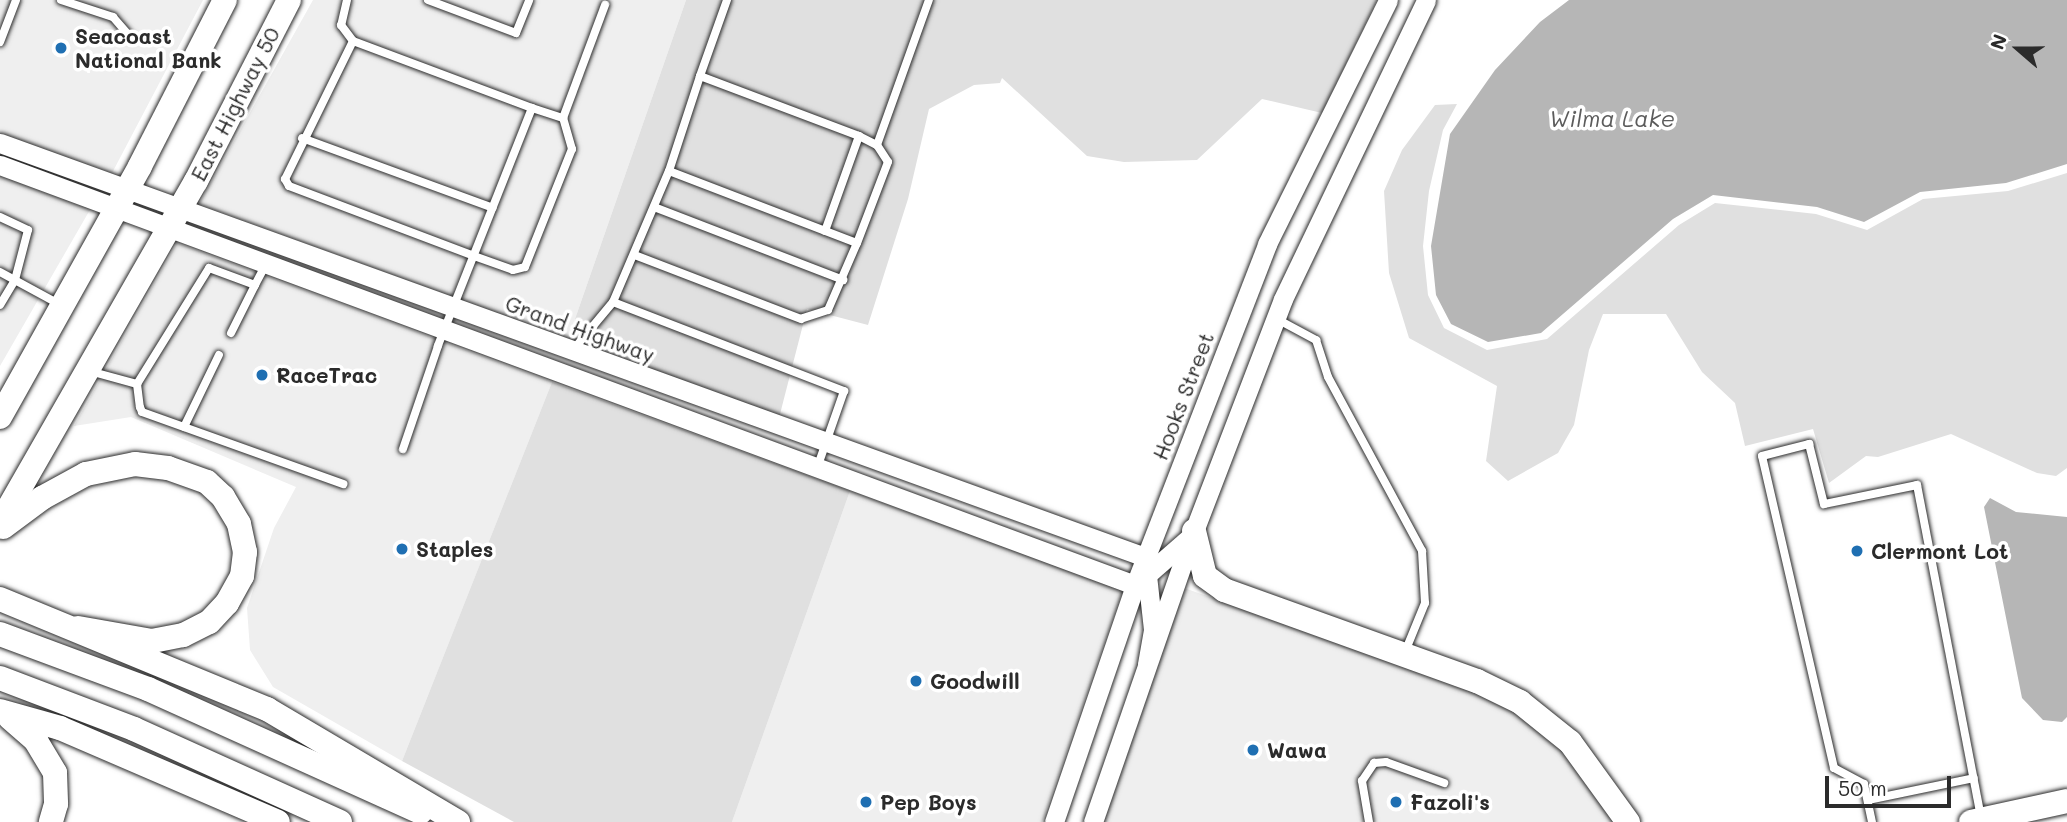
<!DOCTYPE html>
<style>
body{margin:0}
#map{position:relative;width:2067px;height:822px;overflow:hidden;background:#fff;font-family:Mali,sans-serif}
div>[style]{position:absolute}
.built>*{inset:0;background:#efefef}
.green>*{inset:0;background:#e0e0e0}
.water>*{inset:0;background:#b6b6b6}
.roads{filter:drop-shadow(0 0 2px #2b2b2b) drop-shadow(0 0 2px #2b2b2b)}
.service>*{height:8px;margin:-4px;padding:0 4px;transform-origin:4px;border-radius:4px;background:#fff}
.tertiary>*{height:19px;margin:-9.5px;padding:0 9.5px;transform-origin:9.5px;border-radius:9.5px;background:#fff}
.trunk>*{height:24px;margin:-12px;padding:0 12px;transform-origin:12px;border-radius:12px;background:#fff}
.dots>*{width:19px;height:19px;translate:-50% -50%;box-sizing:border-box;border:4px solid #fff;border-radius:50%}
span{translate:-50% -50%;white-space:nowrap;text-align:center;line-height:1.15;-webkit-text-stroke:7px #fff;paint-order:stroke}
.poi-label{font-size:21px;color:#2b2b2b;font-weight:700}
.left{translate:0 -50%;text-align:left}
.street-label{font-size:21px;color:#2b2b2b}
.water-label{font-size:23px;color:#5c5c5c;font-style:italic}
.north{position:absolute;left:1983px;top:14px;width:70px;height:70px;-webkit-text-stroke:5px #fff;paint-order:stroke;rotate:290deg;font-size:19px;font-weight:700;line-height:28px;text-align:center;color:#2b2b2b}
.north::after{content:'';display:block;margin:auto;width:24px;height:32px;background:#2b2b2b;clip-path:polygon(50% 0,100% 100%,50% 72%,0 100%)}
.scale{position:absolute;left:1825px;top:776px;width:126px;height:32px;box-sizing:border-box;border:4px solid #2b2b2b;border-top:0;padding-left:9px;font-size:21px;line-height:24px;white-space:nowrap;color:#2b2b2b;-webkit-text-stroke:5px #fff;paint-order:stroke}
</style>
<div id="map">
<div class="built">
<div style="clip-path:polygon(0 0,203px 0,111px 175px,0 134px)"></div>
<div style="clip-path:polygon(313px 0,686px 0,568px 339px,199px 204px)"></div>
<div style="clip-path:polygon(0 175px,91px 208px,0 366px)"></div>
<div style="clip-path:polygon(177px 243px,552px 382px,402px 761px,273px 687px,250px 650px,247px 608px,274px 528px,296px 487px,131px 417px,74px 426px)"></div>
<div style="clip-path:polygon(850px 491px,1123px 590px,1042px 822px,732px 822px)"></div>
<div style="clip-path:polygon(1184px 588px,1481px 693px,1515px 709px,1563px 747px,1617px 822px,1103px 822px)"></div>
</div>
<div class="green">
<div style="clip-path:polygon(686px 0,1377px 0,1322px 113px,1262px 99px,1197px 160px,1124px 162px,1087px 156px,1002px 78px,1000px 83px,974px 85px,929px 109px,908px 199px,868px 325px,807px 309px,779px 418px,568px 339px)"></div>
<div style="clip-path:polygon(1457px 104px,1443px 130px,1429px 191px,1423px 246px,1428px 295px,1444px 328px,1487px 350px,1547px 339px,1679px 225px,1715px 203px,1816px 214px,1867px 230px,1923px 199px,2008px 191px,2067px 173px,2067px 468px,2056px 476px,2037px 473px,1951px 434px,1878px 457px,1866px 456px,1829px 483px,1813px 429px,1745px 446px,1735px 403px,1702px 372px,1666px 314px,1603px 314px,1589px 350px,1574px 425px,1558px 453px,1508px 481px,1486px 461px,1497px 386px,1409px 338px,1389px 273px,1384px 191px,1402px 150px,1435px 105px)"></div>
<div style="clip-path:polygon(552px 382px,850px 491px,732px 822px,514px 822px,402px 761px)"></div>
</div>
<div class="water">
<div style="clip-path:polygon(1569px 0,2067px 0,2067px 164px,2006px 183px,1920px 192px,1864px 222px,1817px 207px,1713px 195px,1673px 219px,1541px 333px,1488px 342px,1451px 324px,1436px 295px,1431px 246px,1450px 134px,1495px 70px,1540px 22px)"></div>
<div style="clip-path:polygon(1990px 498px,2016px 512px,2067px 517px,2067px 717px,2062px 722px,2043px 720px,2022px 698px,1984px 507px)"></div>
</div>
<div class="roads">
<div class="service">
<div style="left:61px;top:0;width:55px;rotate:18.1deg"></div>
<div style="left:113px;top:17px;width:28px;rotate:49deg"></div>
<div style="left:347px;top:0;width:26px;rotate:103deg"></div>
<div style="left:341px;top:25px;width:20px;rotate:53deg"></div>
<div style="left:353px;top:41px;width:191px;rotate:20.5deg"></div>
<div style="left:532px;top:108px;width:256px;rotate:111.6deg"></div>
<div style="left:438px;top:346px;width:109px;rotate:108.8deg"></div>
<div style="left:428px;top:0;width:94px;rotate:20.6deg"></div>
<div style="left:516px;top:33px;width:35px;rotate:-68deg"></div>
<div style="left:727px;top:0;width:81px;rotate:109.6deg"></div>
<div style="left:700px;top:76px;width:170px;rotate:20.7deg"></div>
<div style="left:353px;top:41px;width:154px;rotate:116.2deg"></div>
<div style="left:285px;top:179px;width:8px;rotate:60deg"></div>
<div style="left:289px;top:186px;width:198px;rotate:20.7deg"></div>
<div style="left:474px;top:256px;width:41px;rotate:19.7deg"></div>
<div style="left:513px;top:270px;width:12px;rotate:-14deg"></div>
<div style="left:525px;top:267px;width:127px;rotate:-68.3deg"></div>
<div style="left:572px;top:149px;width:32px;rotate:-106deg"></div>
<div style="left:0;top:42px;width:45px;rotate:-69.1deg"></div>
<div style="left:532px;top:108px;width:33px;rotate:18deg"></div>
<div style="left:563px;top:118px;width:121px;rotate:-69.6deg"></div>
<div style="left:302px;top:138px;width:203px;rotate:20.1deg"></div>
<div style="left:877px;top:145px;width:154px;rotate:-70.3deg"></div>
<div style="left:669px;top:171px;width:100px;rotate:-71.9deg"></div>
<div style="left:654px;top:207px;width:203px;rotate:21.1deg"></div>
<div style="left:0;top:217px;width:31px;rotate:25deg"></div>
<div style="left:28px;top:230px;width:52px;rotate:104.6deg"></div>
<div style="left:15px;top:280px;width:29px;rotate:121deg"></div>
<div style="left:825px;top:231px;width:101px;rotate:-70.3deg"></div>
<div style="left:859px;top:136px;width:20px;rotate:27deg"></div>
<div style="left:877px;top:145px;width:20px;rotate:57deg"></div>
<div style="left:888px;top:162px;width:87px;rotate:110.9deg"></div>
<div style="left:265px;top:266px;width:21px;rotate:118deg"></div>
<div style="left:255px;top:285px;width:49px;rotate:-159.7deg"></div>
<div style="left:209px;top:268px;width:137px;rotate:121.8deg"></div>
<div style="left:137px;top:384px;width:23px;rotate:83deg"></div>
<div style="left:140px;top:407px;width:5px;rotate:68deg"></div>
<div style="left:142px;top:412px;width:214px;rotate:19.7deg"></div>
<div style="left:0;top:272px;width:67px;rotate:28.5deg"></div>
<div style="left:613px;top:302px;width:142px;rotate:-66.9deg"></div>
<div style="left:669px;top:171px;width:201px;rotate:21deg"></div>
<div style="left:857px;top:243px;width:73px;rotate:113.4deg"></div>
<div style="left:828px;top:310px;width:28px;rotate:162deg"></div>
<div style="left:801px;top:319px;width:179px;rotate:-159deg"></div>
<div style="left:1275px;top:318px;width:47px;rotate:28.2deg"></div>
<div style="left:1316px;top:340px;width:39px;rotate:72deg"></div>
<div style="left:1328px;top:377px;width:198px;rotate:61.6deg"></div>
<div style="left:1422px;top:551px;width:52px;rotate:86.7deg"></div>
<div style="left:1425px;top:603px;width:53px;rotate:112.2deg"></div>
<div style="left:231px;top:333px;width:54px;rotate:-63.4deg"></div>
<div style="left:573px;top:350px;width:62px;rotate:-50.2deg"></div>
<div style="left:613px;top:302px;width:248px;rotate:21.1deg"></div>
<div style="left:844px;top:391px;width:82px;rotate:109.3deg"></div>
<div style="left:93px;top:372px;width:46px;rotate:15.3deg"></div>
<div style="left:184px;top:427px;width:80px;rotate:-64.1deg"></div>
<div style="left:1868px;top:800px;width:108px;rotate:-11.7deg"></div>
<div style="left:1369px;top:822px;width:42px;rotate:-99.7deg"></div>
<div style="left:1362px;top:781px;width:22px;rotate:-56deg"></div>
<div style="left:1374px;top:763px;width:12px;rotate:-5deg"></div>
<div style="left:1386px;top:762px;width:62px;rotate:19.9deg"></div>
<div style="left:1872px;top:822px;width:39px;rotate:-102deg"></div>
<div style="left:1864px;top:784px;width:34px;rotate:-152deg"></div>
<div style="left:1834px;top:768px;width:320px;rotate:-103deg"></div>
<div style="left:1762px;top:456px;width:49px;rotate:-14.3deg"></div>
<div style="left:1809px;top:444px;width:62px;rotate:76deg"></div>
<div style="left:1824px;top:504px;width:95px;rotate:-11.5deg"></div>
<div style="left:1917px;top:485px;width:337px;rotate:79.1deg"></div>
</div>
<div class="tertiary">
<div style="left:0;top:143px;width:1218px;rotate:19.88deg"></div>
<div style="left:1145px;top:557px;width:73px;rotate:83.7deg"></div>
<div style="left:1153px;top:630px;width:35px;rotate:100deg"></div>
<div style="left:0;top:165px;width:1210px;rotate:20.31deg"></div>
<div style="left:1141px;top:580px;width:64px;rotate:-41.2deg"></div>
<div style="left:1054px;top:822px;width:250px;rotate:-71.1deg"></div>
<div style="left:1135px;top:585px;width:366px;rotate:-68.8deg"></div>
<div style="left:1267px;top:244px;width:272px;rotate:-63.6deg"></div>
<div style="left:1093px;top:822px;width:308px;rotate:-70.9deg"></div>
<div style="left:1194px;top:531px;width:248px;rotate:-69deg"></div>
<div style="left:1283px;top:299px;width:331px;rotate:-64.4deg"></div>
</div>
<div class="trunk">
<div style="left:0;top:417px;width:287px;rotate:-60.8deg"></div>
<div style="left:140px;top:166px;width:186px;rotate:-62.9deg"></div>
<div style="left:0;top:523px;width:394px;rotate:-60.2deg"></div>
<div style="left:196px;top:181px;width:203px;rotate:-62.8deg"></div>
<div style="left:3px;top:527px;width:49px;rotate:-36.6deg"></div>
<div style="left:42px;top:498px;width:50px;rotate:-28.6deg"></div>
<div style="left:86px;top:474px;width:50px;rotate:-11.5deg"></div>
<div style="left:135px;top:464px;width:33px;rotate:7deg"></div>
<div style="left:168px;top:468px;width:41px;rotate:19.7deg"></div>
<div style="left:207px;top:482px;width:22px;rotate:43deg"></div>
<div style="left:223px;top:497px;width:31px;rotate:59deg"></div>
<div style="left:239px;top:524px;width:29px;rotate:78deg"></div>
<div style="left:245px;top:552px;width:24px;rotate:97deg"></div>
<div style="left:242px;top:576px;width:31px;rotate:119deg"></div>
<div style="left:227px;top:603px;width:26px;rotate:133deg"></div>
<div style="left:209px;top:622px;width:29px;rotate:153deg"></div>
<div style="left:183px;top:635px;width:32px;rotate:169deg"></div>
<div style="left:152px;top:641px;width:75px;rotate:-170deg"></div>
<div style="left:1194px;top:531px;width:46px;rotate:76.3deg"></div>
<div style="left:1205px;top:576px;width:24px;rotate:36deg"></div>
<div style="left:1224px;top:590px;width:269px;rotate:19.8deg"></div>
<div style="left:1477px;top:681px;width:48px;rotate:26deg"></div>
<div style="left:1520px;top:702px;width:64px;rotate:38.7deg"></div>
<div style="left:1570px;top:742px;width:99px;rotate:54.1deg"></div>
<div style="left:0;top:599px;width:289px;rotate:22.4deg"></div>
<div style="left:267px;top:709px;width:222px;rotate:30.6deg"></div>
<div style="left:0;top:634px;width:158px;rotate:20.4deg"></div>
<div style="left:148px;top:689px;width:299px;rotate:24.3deg"></div>
<div style="left:0;top:678px;width:143px;rotate:20.8deg"></div>
<div style="left:134px;top:729px;width:226px;rotate:24.3deg"></div>
<div style="left:0;top:711px;width:62px;rotate:15.8deg"></div>
<div style="left:60px;top:728px;width:237px;rotate:23.3deg"></div>
<div style="left:10px;top:718px;width:35px;rotate:41deg"></div>
<div style="left:36px;top:741px;width:37px;rotate:59deg"></div>
<div style="left:55px;top:773px;width:31px;rotate:88deg"></div>
<div style="left:56px;top:804px;width:19px;rotate:106deg"></div>
<div style="left:1971px;top:822px;width:98px;rotate:-12.3deg"></div>
</div>
</div>
<div class="dots">
<div style="left:61px;top:48px;background:#1f6fb2"></div>
<div style="left:262px;top:375px;background:#1f6fb2"></div>
<div style="left:402px;top:549px;background:#1f6fb2"></div>
<div style="left:1857px;top:551px;background:#1f6fb2"></div>
<div style="left:916px;top:681px;background:#1f6fb2"></div>
<div style="left:1253px;top:750px;background:#1f6fb2"></div>
<div style="left:866px;top:802px;background:#1f6fb2"></div>
<div style="left:1396px;top:802px;background:#1f6fb2"></div>
</div>
<div class="poi-label">
<span class="left" style="left:75px;top:48px">Seacoast<br>National Bank</span>
<span class="left" style="left:276px;top:375px">RaceTrac</span>
<span class="left" style="left:416px;top:549px">Staples</span>
<span class="left" style="left:1871px;top:551px">Clermont Lot</span>
<span class="left" style="left:930px;top:681px">Goodwill</span>
<span class="left" style="left:1267px;top:750px">Wawa</span>
<span class="left" style="left:880px;top:802px">Pep Boys</span>
<span class="left" style="left:1410px;top:802px">Fazoli's</span>
</div>
<div class="street-label">
<span style="left:235px;top:104px;rotate:-63deg">East Highway 50</span>
<span style="left:580px;top:329px;rotate:20deg">Grand Highway</span>
<span style="left:1183px;top:396px;rotate:-69deg">Hooks Street</span>
</div>
<div class="water-label">
<span style="left:1612px;top:118px">Wilma Lake</span>
</div>
<div class="north">N</div>
<div class="scale">50 m</div>
</div>
